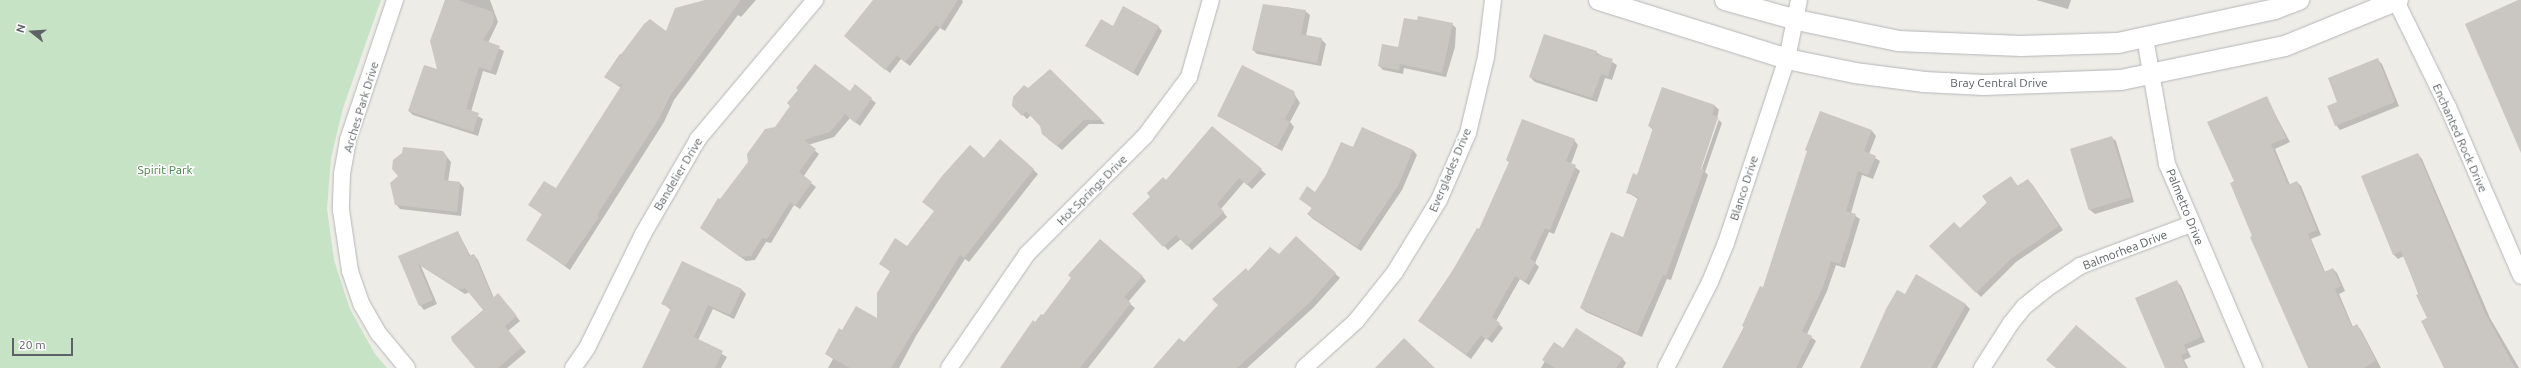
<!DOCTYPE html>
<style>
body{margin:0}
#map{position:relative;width:2521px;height:368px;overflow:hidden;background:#eeece6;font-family:Ubuntu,sans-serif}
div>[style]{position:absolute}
.green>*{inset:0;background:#c7e3c6}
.shadow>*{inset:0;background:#0003}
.building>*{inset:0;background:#cac7c3;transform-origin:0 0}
.roads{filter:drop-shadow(0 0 1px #b3b6b9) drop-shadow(0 0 1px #b3b6b9)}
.minor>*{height:16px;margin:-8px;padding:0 8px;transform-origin:8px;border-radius:8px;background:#fff}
.tertiary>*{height:20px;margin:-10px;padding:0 10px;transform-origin:10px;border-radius:10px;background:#fff}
span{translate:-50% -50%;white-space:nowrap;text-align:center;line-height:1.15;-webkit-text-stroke:3px #fff;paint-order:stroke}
.street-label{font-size:12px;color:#5e6165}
.park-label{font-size:12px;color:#408240}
.north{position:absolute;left:12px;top:12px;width:40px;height:40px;-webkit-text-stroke:3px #fff;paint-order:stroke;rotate:287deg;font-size:11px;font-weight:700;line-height:16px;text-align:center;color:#5e6165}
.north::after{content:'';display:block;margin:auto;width:14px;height:18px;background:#5e6165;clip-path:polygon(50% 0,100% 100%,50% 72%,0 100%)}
.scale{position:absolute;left:12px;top:338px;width:61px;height:18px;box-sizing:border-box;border:2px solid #5e6165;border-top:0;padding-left:5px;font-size:12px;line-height:14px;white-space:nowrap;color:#5e6165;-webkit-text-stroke:3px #fff;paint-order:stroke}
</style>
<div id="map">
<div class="green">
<div style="clip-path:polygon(0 0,381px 0,343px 108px,331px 158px,327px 209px,334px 260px,350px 309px,375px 354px,387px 368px,0 368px)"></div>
</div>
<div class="shadow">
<div style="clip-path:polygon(445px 0,490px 0,498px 22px,488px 43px,504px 51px,496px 75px,483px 71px,471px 112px,483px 119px,478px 136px,413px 115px,409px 111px,438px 71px)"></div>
<div style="clip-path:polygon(710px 0,756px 0,741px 17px,738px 15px,674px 100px,664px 122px,570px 270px,527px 239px,543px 215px,529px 205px,556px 190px,621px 88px,605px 76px,620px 54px,622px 55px,667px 33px)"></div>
<div style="clip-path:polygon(874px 0,962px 0,963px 2px,945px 31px,940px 28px,910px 66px,901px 59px,890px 73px,849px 40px)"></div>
<div style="clip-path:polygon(2036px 0,2071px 0,2068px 9px)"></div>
<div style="clip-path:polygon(1286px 7px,1305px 11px,1310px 15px,1306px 36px,1321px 39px,1326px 44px,1321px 66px,1257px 54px,1253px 50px)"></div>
<div style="clip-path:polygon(1452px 24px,1456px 28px,1455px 47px,1446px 77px,1404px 68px,1403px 74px,1383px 70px,1379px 66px)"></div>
<div style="clip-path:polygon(1158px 26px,1162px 31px,1138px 76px,1087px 46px,1113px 28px)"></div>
<div style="clip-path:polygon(1596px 52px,1617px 65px,1612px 80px,1605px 78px,1597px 102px,1535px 82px,1530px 77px)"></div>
<div style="clip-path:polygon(2378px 60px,2382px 64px,2399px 106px,2340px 130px,2336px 125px,2338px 103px)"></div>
<div style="clip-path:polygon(1050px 70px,1105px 124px,1089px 124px,1062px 150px,1048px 139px,1041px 125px,1031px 115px,1027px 119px,1013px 105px)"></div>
<div style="clip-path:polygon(850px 92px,871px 99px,876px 103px,860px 126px,850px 118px,834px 137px,808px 145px,819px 154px,803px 177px,816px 187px,800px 209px,794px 205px,771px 243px,766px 242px,755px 260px,746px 261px,701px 228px,775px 128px)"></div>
<div style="clip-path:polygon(1293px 92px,1300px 103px,1290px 122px,1294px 127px,1282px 151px,1218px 116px)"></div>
<div style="clip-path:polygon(2266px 97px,2290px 142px,2275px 149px,2290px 185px,2297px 182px,2301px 186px,2321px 235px,2311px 239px,2325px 272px,2333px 269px,2337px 273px,2345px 291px,2339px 294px,2353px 327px,2357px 325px,2361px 330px,2381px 368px,2309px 368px,2251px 237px,2253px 236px,2235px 181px)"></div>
<div style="clip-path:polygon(evenodd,1715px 106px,1719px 110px,1717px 118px,1722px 123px,1705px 172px,1708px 175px,1671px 280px,1667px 279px,1642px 337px,1586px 312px,1581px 308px,1624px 238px,1638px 199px,1627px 192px,1638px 176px,1653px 130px,1649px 126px,1715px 106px,1716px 119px,1719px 119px,1700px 174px,1698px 173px,1716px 119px)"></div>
<div style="clip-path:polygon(1821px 112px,1872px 131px,1876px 136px,1869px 154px,1880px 161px,1873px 179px,1862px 175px,1851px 213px,1860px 219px,1845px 268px,1836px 265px,1827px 291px,1807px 334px,1816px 341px,1802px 368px,1723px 368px,1764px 288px,1808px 152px,1806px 150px)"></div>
<div style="clip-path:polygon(1362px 128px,1413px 150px,1417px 155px,1402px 190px,1361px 251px,1313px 219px,1308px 214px,1312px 208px,1300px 199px,1316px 193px,1353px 148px)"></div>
<div style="clip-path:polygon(2111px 137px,2116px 141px,2134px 202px,2095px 214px,2090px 210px)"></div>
<div style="clip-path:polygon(1000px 140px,1038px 174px,969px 262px,965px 259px,916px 336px,899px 368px,828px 368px,833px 359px,826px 354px,843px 331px,878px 319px,891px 272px,880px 264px,907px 247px)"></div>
<div style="clip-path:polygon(1574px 140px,1578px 145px,1571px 164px,1580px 171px,1554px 234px,1549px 232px,1535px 263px,1539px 267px,1529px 285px,1520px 279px,1496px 321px,1503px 328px,1492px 343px,1486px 338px,1471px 359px,1419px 321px,1479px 231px,1510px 163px,1507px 160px)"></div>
<div style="clip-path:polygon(443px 152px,451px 162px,448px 182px,460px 183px,464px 188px,461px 216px,400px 209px,396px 204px,399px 176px)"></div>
<div style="clip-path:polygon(2418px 154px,2422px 159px,2490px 318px,2519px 368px,2446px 368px,2404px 256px,2398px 259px,2393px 254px)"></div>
<div style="clip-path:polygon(1261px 170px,1266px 174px,1252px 189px,1244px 182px,1221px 209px,1227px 217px,1192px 250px,1181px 239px,1168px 250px,1133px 214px,1166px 181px)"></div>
<div style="clip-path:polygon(2011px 178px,2018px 186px,2027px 180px,2032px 184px,2063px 230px,2016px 262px,1981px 297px,1931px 246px,1960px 230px)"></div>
<div style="clip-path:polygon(458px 232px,471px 257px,474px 255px,478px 260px,494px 298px,502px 299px,520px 321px,508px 331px,526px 352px,507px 368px,476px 368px,485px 310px,470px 292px,465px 294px,421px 266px,437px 304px,424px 310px,420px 305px,399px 257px)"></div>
<div style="clip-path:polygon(1296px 237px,1340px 278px,1314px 307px,1247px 368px,1155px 368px,1184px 344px,1249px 272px,1279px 256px)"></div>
<div style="clip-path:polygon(1142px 276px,1146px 281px,1128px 302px,1135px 308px,1088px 368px,1001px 368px,1035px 323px,1043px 317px)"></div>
<div style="clip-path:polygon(2177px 282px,2181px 286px,2205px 342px,2187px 349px,2191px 357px,2184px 360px,2188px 368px,2166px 368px)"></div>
<div style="clip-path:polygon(742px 290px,746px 294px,734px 319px,713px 309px,698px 340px,727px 357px,721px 368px,646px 368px,671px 310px,662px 303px)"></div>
<div style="clip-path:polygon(1905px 295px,1966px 305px,1970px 309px,1937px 368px,1861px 368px)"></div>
<div style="clip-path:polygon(1563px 350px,1622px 358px,1626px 363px,1623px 368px,1541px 368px,1545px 361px)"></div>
</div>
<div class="building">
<div style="clip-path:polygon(445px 0,458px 0,493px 12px,494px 17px,493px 24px,483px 40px,500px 46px,491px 71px,479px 67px,466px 109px,479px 113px,473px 132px,408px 111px,424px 65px,437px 69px,430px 41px)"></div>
<div style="clip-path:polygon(705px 0,741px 0,670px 96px,660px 117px,597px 215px,599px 217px,565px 266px,526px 240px,542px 214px,528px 205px,544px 181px,556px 188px,623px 83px,618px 86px,604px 77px,644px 24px,650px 19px,666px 31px,675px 8px)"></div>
<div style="clip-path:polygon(873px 0,958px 0,940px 28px,936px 25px,905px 62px,897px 55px,885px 70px,844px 36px)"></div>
<div style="clip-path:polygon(2518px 0,2521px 0,2521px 153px,2465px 24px)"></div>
<div style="clip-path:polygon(1263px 4px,1306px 10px,1301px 34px,1322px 38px,1317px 63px,1252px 50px)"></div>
<div style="clip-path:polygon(1123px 6px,1159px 26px,1133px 73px,1085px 46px,1101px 19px,1113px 26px)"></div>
<div style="clip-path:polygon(1418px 16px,1453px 23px,1442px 73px,1400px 64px,1399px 70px,1378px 66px,1382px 44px,1398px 47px,1404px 18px,1417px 20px)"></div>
<div style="clip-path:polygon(1544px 34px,1597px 51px,1596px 54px,1613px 59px,1608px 76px,1601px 74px,1592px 98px,1529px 77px)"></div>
<div style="clip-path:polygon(2378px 58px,2395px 102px,2335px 126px,2327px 106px,2337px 102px,2328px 78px)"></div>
<div style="clip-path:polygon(815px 64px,850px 91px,855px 84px,872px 98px,855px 123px,845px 114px,830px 132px,804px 140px,816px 149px,799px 172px,812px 182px,795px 206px,790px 202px,767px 239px,762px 238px,751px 256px,740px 257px,700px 228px,718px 198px,720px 199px,748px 162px,747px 154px,765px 129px,775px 127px,790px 106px,787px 103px,798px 90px,796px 88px)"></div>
<div style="clip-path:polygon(1242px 65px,1294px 91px,1296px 98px,1285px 119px,1290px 122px,1277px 147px,1217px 116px)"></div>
<div style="clip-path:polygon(1050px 69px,1102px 120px,1084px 120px,1057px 146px,1042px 134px,1040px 126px,1026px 111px,1022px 116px,1012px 106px,1013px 97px,1024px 85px,1028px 88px)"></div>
<div style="clip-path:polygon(1662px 87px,1715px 105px,1712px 115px,1718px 117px,1701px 169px,1704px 170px,1666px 276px,1663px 275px,1637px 333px,1580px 308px,1611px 232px,1623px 237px,1638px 197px,1626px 193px,1633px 173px,1637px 175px,1653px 128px,1648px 126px)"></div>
<div style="clip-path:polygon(2267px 96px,2286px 138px,2271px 144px,2288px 185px,2297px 181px,2317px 230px,2308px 234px,2324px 272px,2333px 268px,2341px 286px,2335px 289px,2352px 327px,2357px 324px,2376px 361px,2363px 368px,2308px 368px,2250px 237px,2252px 236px,2230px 183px,2234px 181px,2207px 122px)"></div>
<div style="clip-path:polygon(1820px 111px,1872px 130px,1864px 151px,1876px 156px,1868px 175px,1858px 171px,1846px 211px,1856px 214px,1840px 264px,1831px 261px,1823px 287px,1802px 331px,1812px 336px,1796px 368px,1722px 368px,1744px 327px,1742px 326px,1760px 286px,1763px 287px,1807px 151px,1805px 150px)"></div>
<div style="clip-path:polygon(1522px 119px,1575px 139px,1566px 161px,1576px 165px,1550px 230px,1545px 228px,1530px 259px,1536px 262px,1525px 281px,1515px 276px,1492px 317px,1500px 323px,1487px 340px,1481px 335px,1466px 355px,1418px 321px,1450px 275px,1477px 228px,1479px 229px,1509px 162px,1506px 160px)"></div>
<div style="clip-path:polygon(1212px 126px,1262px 169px,1247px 185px,1239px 178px,1217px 204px,1224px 212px,1187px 246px,1176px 235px,1163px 247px,1132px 214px,1150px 197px,1147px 193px,1163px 177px,1166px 180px)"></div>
<div style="clip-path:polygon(1362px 127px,1413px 150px,1398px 186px,1357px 247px,1307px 214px,1312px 208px,1299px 199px,1307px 186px,1315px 192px,1326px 175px,1341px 142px,1353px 147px)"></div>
<div style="left:2112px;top:136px;width:64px;height:44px;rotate:73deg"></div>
<div style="clip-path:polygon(1000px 139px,1034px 169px,964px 258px,960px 255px,891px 368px,850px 368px,825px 354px,839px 328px,842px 330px,856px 306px,877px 318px,877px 293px,890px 271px,879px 264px,895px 238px,907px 246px,934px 211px,922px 202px,942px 176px,970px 145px,984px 158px)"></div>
<div style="clip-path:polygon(403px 147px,443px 151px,447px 157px,444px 180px,460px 182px,457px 212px,395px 205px,390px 183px,398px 176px,392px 169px,393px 160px,402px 153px)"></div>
<div style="clip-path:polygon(2418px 153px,2485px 313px,2515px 368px,2444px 368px,2421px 321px,2427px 318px,2416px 295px,2419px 294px,2401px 251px,2393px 255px,2361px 176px)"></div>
<div style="clip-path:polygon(2011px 176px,2017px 186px,2028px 179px,2059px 226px,2012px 258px,1976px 293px,1929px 246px,1954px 222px,1960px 228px,1987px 203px,1982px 196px)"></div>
<div style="clip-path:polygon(458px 231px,469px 256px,474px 254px,493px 298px,498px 293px,517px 316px,505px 326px,522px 347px,498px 368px,475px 368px,452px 341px,451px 337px,483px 310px,465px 288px,460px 290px,418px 264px,433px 300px,419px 306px,398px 256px)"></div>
<div style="clip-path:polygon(1296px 236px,1336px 273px,1309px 303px,1237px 368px,1153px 368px,1179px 338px,1184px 342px,1218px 305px,1212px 299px,1246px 268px,1248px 271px,1270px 247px,1279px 254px)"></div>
<div style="clip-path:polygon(1100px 239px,1143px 276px,1124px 297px,1131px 303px,1080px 368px,1000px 368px,1033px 320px,1035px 322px,1041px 314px,1043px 315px,1071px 278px,1068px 275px)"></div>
<div style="clip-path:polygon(682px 261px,742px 289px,730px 315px,708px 305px,694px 337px,723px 351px,715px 368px,642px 368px,671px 308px,661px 304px)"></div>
<div style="clip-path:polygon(1916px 274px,1966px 304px,1931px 368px,1860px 368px,1886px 309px,1897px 290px,1905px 294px)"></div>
<div style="clip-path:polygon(2177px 280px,2201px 337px,2184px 345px,2187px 353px,2181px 355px,2186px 368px,2165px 368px,2135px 298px)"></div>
<div style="clip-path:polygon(2076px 325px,2127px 368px,2056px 368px,2046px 360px)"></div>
<div style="clip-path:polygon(1576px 328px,1623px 358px,1616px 368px,1555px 368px,1542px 360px,1554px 342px,1563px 348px)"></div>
<div style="clip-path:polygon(1404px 338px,1435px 368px,1375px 368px)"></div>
</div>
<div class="roads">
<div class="minor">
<div style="left:395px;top:0;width:148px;rotate:108.6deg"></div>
<div style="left:348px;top:140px;width:35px;rotate:100deg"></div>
<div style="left:342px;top:174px;width:36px;rotate:92deg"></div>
<div style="left:341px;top:210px;width:62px;rotate:81.6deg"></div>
<div style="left:350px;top:271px;width:36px;rotate:71deg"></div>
<div style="left:362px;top:305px;width:34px;rotate:60deg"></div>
<div style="left:379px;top:334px;width:44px;rotate:50.5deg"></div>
<div style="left:2396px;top:1px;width:118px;rotate:63.9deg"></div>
<div style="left:2448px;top:107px;width:184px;rotate:66.6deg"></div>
<div style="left:2145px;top:38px;width:128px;rotate:80.1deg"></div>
<div style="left:2167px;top:164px;width:222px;rotate:66.9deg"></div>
<div style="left:573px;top:368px;width:24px;rotate:-55deg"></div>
<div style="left:587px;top:348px;width:127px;rotate:-63.8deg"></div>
<div style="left:643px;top:234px;width:110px;rotate:-59.9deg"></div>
<div style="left:698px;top:139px;width:182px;rotate:-49.9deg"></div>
<div style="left:949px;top:368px;width:138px;rotate:-55.6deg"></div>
<div style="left:1027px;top:254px;width:167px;rotate:-45deg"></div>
<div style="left:1145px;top:136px;width:74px;rotate:-53.3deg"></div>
<div style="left:1189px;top:77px;width:80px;rotate:-74.1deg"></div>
<div style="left:1304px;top:368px;width:70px;rotate:-42.1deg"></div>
<div style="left:1356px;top:321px;width:63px;rotate:-51.5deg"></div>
<div style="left:1395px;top:272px;width:84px;rotate:-58.6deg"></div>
<div style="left:1439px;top:200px;width:73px;rotate:-66.6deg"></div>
<div style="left:1468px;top:133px;width:78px;rotate:-76.7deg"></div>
<div style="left:1486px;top:57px;width:57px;rotate:-83deg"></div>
<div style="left:1666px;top:368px;width:97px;rotate:-62.9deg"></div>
<div style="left:1710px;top:282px;width:42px;rotate:-67.7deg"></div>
<div style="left:1726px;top:243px;width:194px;rotate:-71.7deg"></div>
<div style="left:1787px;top:59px;width:60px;rotate:-78.5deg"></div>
<div style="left:1982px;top:368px;width:54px;rotate:-57.2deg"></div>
<div style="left:2011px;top:323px;width:22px;rotate:-51deg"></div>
<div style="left:2025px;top:306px;width:27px;rotate:-39deg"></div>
<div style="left:2046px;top:289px;width:41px;rotate:-34.1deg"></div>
<div style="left:2080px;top:266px;width:119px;rotate:-20.7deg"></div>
</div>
<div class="tertiary">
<div style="left:1599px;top:0;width:197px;rotate:17.4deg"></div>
<div style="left:1787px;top:59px;width:69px;rotate:11.6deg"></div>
<div style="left:1855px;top:73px;width:70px;rotate:7.4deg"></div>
<div style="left:1924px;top:82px;width:60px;rotate:2.9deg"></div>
<div style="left:1984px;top:85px;width:137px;rotate:-2.1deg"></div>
<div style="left:2121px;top:80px;width:167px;rotate:-11.7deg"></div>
<div style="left:2285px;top:46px;width:122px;rotate:-22.2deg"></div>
<div style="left:1725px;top:0;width:75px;rotate:15.5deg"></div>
<div style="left:1797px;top:20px;width:103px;rotate:11.7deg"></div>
<div style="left:1898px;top:41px;width:123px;rotate:2.3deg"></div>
<div style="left:2021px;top:46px;width:97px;rotate:-1.8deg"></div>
<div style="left:2118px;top:43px;width:161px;rotate:-12.2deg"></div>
<div style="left:2275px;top:9px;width:26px;rotate:-21deg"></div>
</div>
</div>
<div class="street-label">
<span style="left:1999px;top:83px">Bray Central Drive</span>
<span style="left:361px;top:107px;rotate:-73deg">Arches Park Drive</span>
<span style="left:2460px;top:138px;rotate:66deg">Enchanted Rock Drive</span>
<span style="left:1450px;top:170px;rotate:-67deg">Everglades Drive</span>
<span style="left:678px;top:174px;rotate:-59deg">Bandelier Drive</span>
<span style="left:1744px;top:188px;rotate:-72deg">Blanco Drive</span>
<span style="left:1092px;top:190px;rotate:-45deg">Hot Springs Drive</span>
<span style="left:2185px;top:207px;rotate:68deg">Palmetto Drive</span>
<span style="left:2125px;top:250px;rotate:-21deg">Balmorhea Drive</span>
</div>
<div class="park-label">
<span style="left:165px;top:170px">Spirit Park</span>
</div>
<div class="north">N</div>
<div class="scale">20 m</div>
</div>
